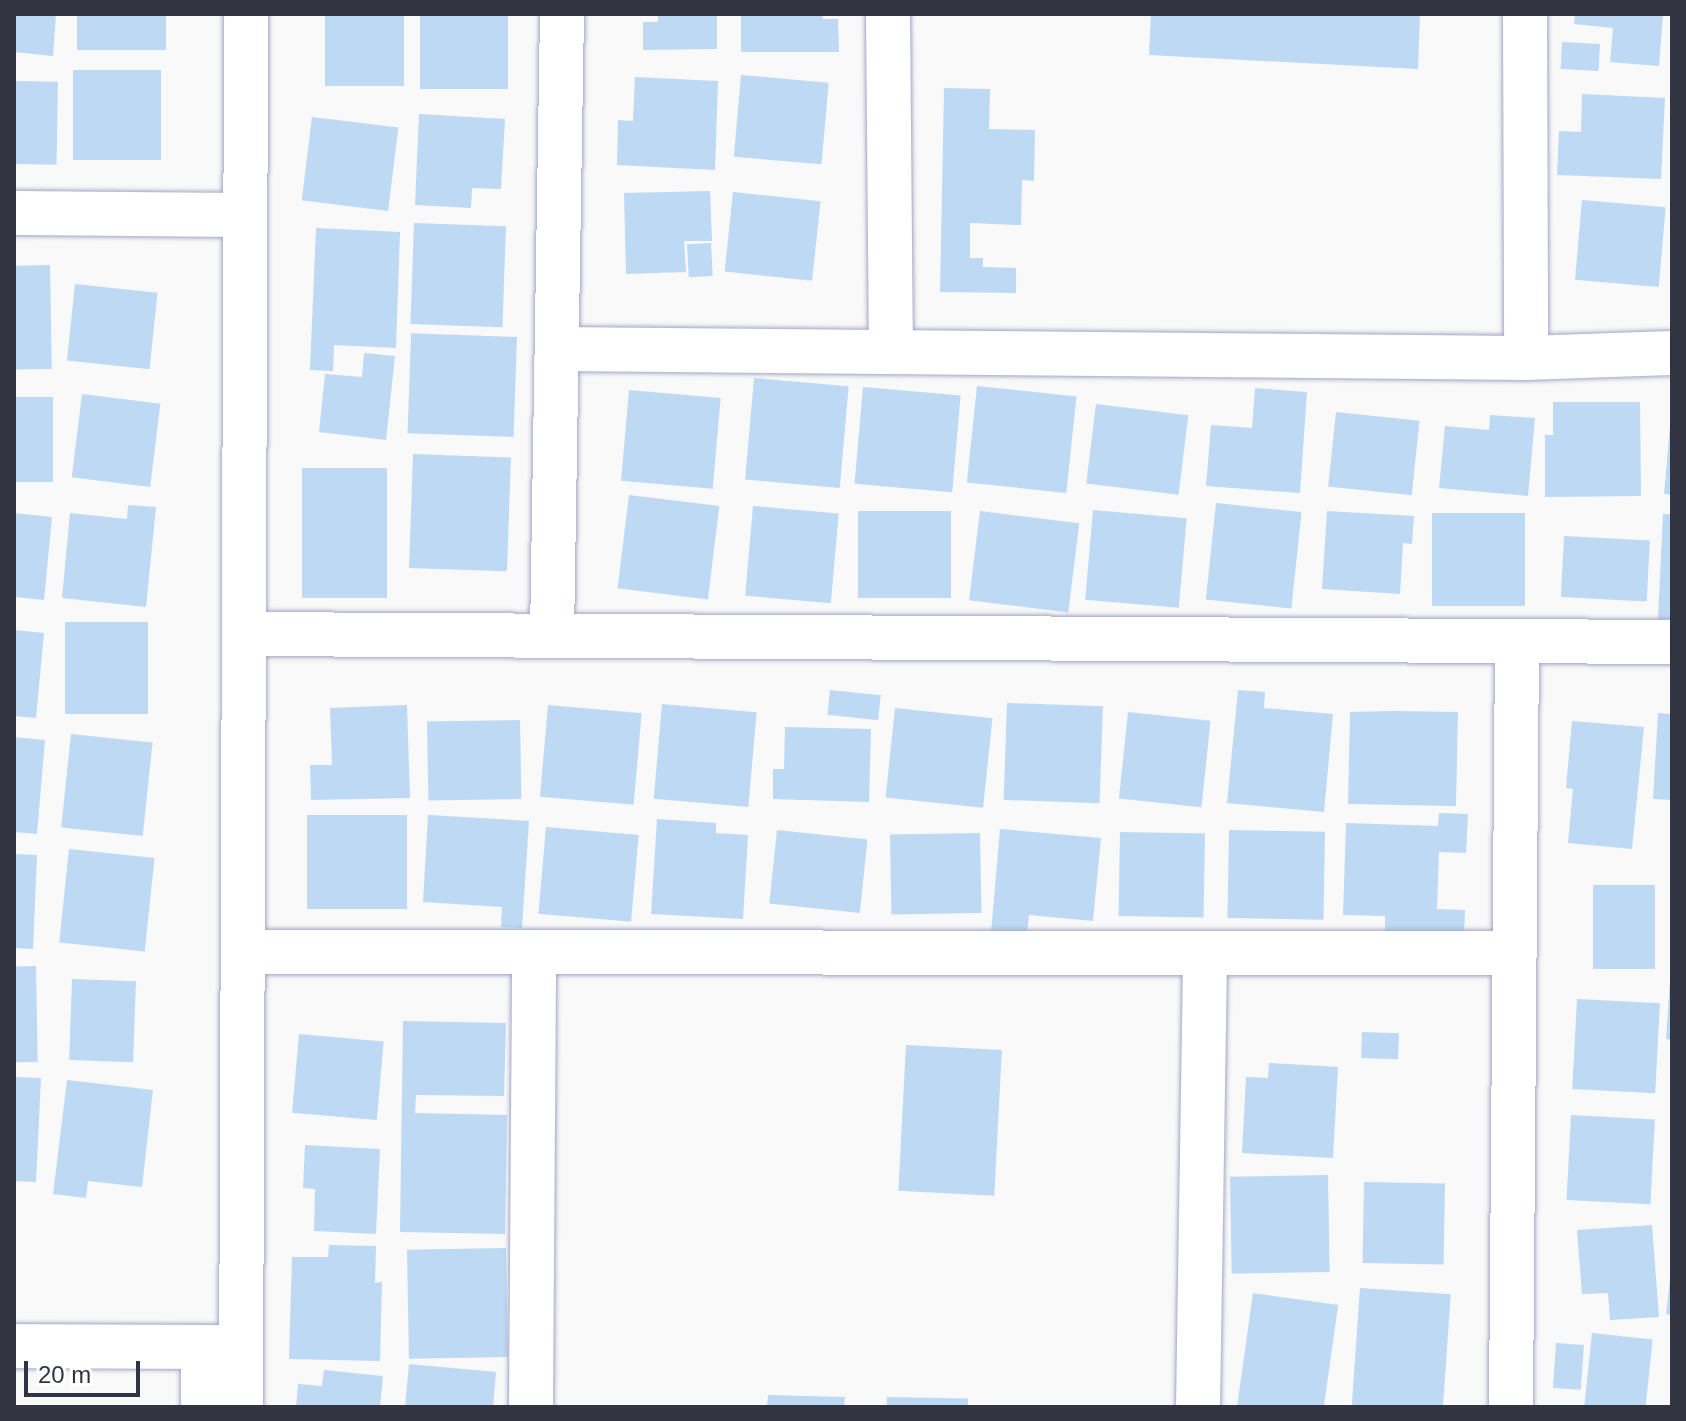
<!DOCTYPE html>
<style>
body{margin:0}
#map{position:relative;width:1686px;height:1421px;overflow:hidden;background:#f9f9f9;font-family:Helvetica,sans-serif}
div>[style]{position:absolute}
.building>*{inset:0;background:#bdd9f4;transform-origin:0 0}
.roads{filter:drop-shadow(0 0 2px #a3a6c6) drop-shadow(0 0 2px #a3a6c6)}
.minor>*{height:44px;margin:-22px;padding:0 22px;transform-origin:22px;border-radius:22px;background:#fff}
span{translate:-50% -50%;white-space:nowrap;text-align:center;line-height:1.15;-webkit-text-stroke:8px #fff;paint-order:stroke}
.frame{position:absolute;inset:0;border:16px solid #323441;pointer-events:none}
.scale{position:absolute;left:24px;top:1361px;width:116px;height:36px;box-sizing:border-box;border:4px solid #323441;border-top:0;padding-left:10px;font-size:24px;line-height:28px;white-space:nowrap;color:#323441;-webkit-text-stroke:6px #fff;paint-order:stroke}
</style>
<div id="map">
<div class="building">
<div style="clip-path:polygon(14px 14px,56px 14px,53px 56px,14px 52px)"></div>
<div style="left:77px;top:14px;width:89px;height:36px"></div>
<div style="left:325px;top:14px;width:79px;height:72px"></div>
<div style="left:420px;top:14px;width:88px;height:75px"></div>
<div style="clip-path:polygon(658px 14px,717px 14px,717px 49px,643px 50px,643px 22px,658px 22px)"></div>
<div style="clip-path:polygon(741px 14px,823px 14px,823px 19px,838px 19px,839px 52px,741px 52px)"></div>
<div style="clip-path:polygon(1151px 14px,1420px 14px,1418px 69px,1149px 55px)"></div>
<div style="clip-path:polygon(1575px 14px,1663px 14px,1659px 66px,1610px 62px,1613px 28px,1574px 24px)"></div>
<div style="left:1562px;top:42px;width:38px;height:27px;rotate:3deg"></div>
<div style="left:73px;top:70px;width:88px;height:90px"></div>
<div style="left:741px;top:75px;width:88px;height:82px;rotate:5deg"></div>
<div style="clip-path:polygon(635px 77px,718px 81px,715px 170px,617px 165px,618px 120px,633px 121px)"></div>
<div style="left:14px;top:81px;width:44px;height:83px;rotate:1deg"></div>
<div style="clip-path:polygon(944px 88px,990px 89px,989px 129px,1035px 130px,1034px 181px,1022px 180px,1021px 225px,970px 223px,970px 258px,983px 258px,983px 267px,1016px 268px,1016px 293px,940px 292px)"></div>
<div style="clip-path:polygon(1582px 94px,1665px 98px,1661px 179px,1557px 175px,1559px 131px,1581px 132px)"></div>
<div style="clip-path:polygon(419px 114px,505px 119px,501px 189px,472px 188px,471px 208px,415px 205px)"></div>
<div style="left:312px;top:117px;width:87px;height:84px;rotate:7deg"></div>
<div style="clip-path:polygon(710px 191px,712px 241px,684px 241px,686px 272px,626px 274px,624px 193px)"></div>
<div style="left:733px;top:192px;width:88px;height:80px;rotate:6deg"></div>
<div style="left:1582px;top:200px;width:84px;height:80px;rotate:5deg"></div>
<div style="left:414px;top:223px;width:92px;height:101px;rotate:2deg"></div>
<div style="clip-path:polygon(316px 228px,400px 232px,396px 348px,334px 345px,333px 371px,310px 370px)"></div>
<div style="left:711px;top:243px;width:33px;height:24px;rotate:87deg"></div>
<div style="left:50px;top:265px;width:104px;height:36px;rotate:89deg"></div>
<div style="left:75px;top:284px;width:83px;height:77px;rotate:6deg"></div>
<div style="left:517px;top:337px;width:100px;height:106px;rotate:92deg"></div>
<div style="clip-path:polygon(364px 353px,395px 356px,386px 440px,319px 432px,325px 374px,362px 377px)"></div>
<div style="left:754px;top:378px;width:95px;height:102px;rotate:5deg"></div>
<div style="left:977px;top:386px;width:100px;height:97px;rotate:6deg"></div>
<div style="left:863px;top:387px;width:98px;height:97px;rotate:5deg"></div>
<div style="clip-path:polygon(1255px 388px,1307px 392px,1300px 493px,1206px 486px,1211px 425px,1252px 428px)"></div>
<div style="left:629px;top:390px;width:92px;height:91px;rotate:5deg"></div>
<div style="left:82px;top:394px;width:79px;height:84px;rotate:7deg"></div>
<div style="left:14px;top:397px;width:39px;height:85px"></div>
<div style="clip-path:polygon(1553px 402px,1640px 402px,1641px 496px,1545px 497px,1545px 435px,1553px 435px)"></div>
<div style="left:1096px;top:404px;width:93px;height:80px;rotate:7deg"></div>
<div style="left:1336px;top:412px;width:84px;height:75px;rotate:6deg"></div>
<div style="clip-path:polygon(1490px 415px,1535px 418px,1528px 496px,1439px 488px,1445px 426px,1489px 430px)"></div>
<div style="clip-path:polygon(1670px 426px,1672px 427px,1672px 495px,1664px 494px)"></div>
<div style="left:413px;top:454px;width:98px;height:114px;rotate:2deg"></div>
<div style="left:302px;top:468px;width:85px;height:130px"></div>
<div style="left:629px;top:495px;width:91px;height:94px;rotate:7deg"></div>
<div style="left:1216px;top:503px;width:86px;height:97px;rotate:6deg"></div>
<div style="clip-path:polygon(128px 505px,156px 507px,146px 607px,62px 598px,70px 513px,127px 519px)"></div>
<div style="left:753px;top:506px;width:86px;height:90px;rotate:5deg"></div>
<div style="left:1093px;top:510px;width:94px;height:90px;rotate:5deg"></div>
<div style="left:858px;top:511px;width:93px;height:87px"></div>
<div style="left:980px;top:511px;width:100px;height:90px;rotate:7deg"></div>
<div style="clip-path:polygon(1327px 511px,1414px 516px,1412px 544px,1403px 543px,1400px 594px,1322px 589px)"></div>
<div style="clip-path:polygon(14px 513px,52px 517px,44px 600px,14px 597px)"></div>
<div style="left:1432px;top:513px;width:93px;height:93px"></div>
<div style="clip-path:polygon(1663px 514px,1672px 514px,1672px 620px,1658px 619px)"></div>
<div style="left:1564px;top:536px;width:86px;height:61px;rotate:3deg"></div>
<div style="left:65px;top:622px;width:83px;height:92px"></div>
<div style="clip-path:polygon(14px 630px,44px 633px,36px 718px,14px 716px)"></div>
<div style="left:830px;top:690px;width:51px;height:25px;rotate:6deg"></div>
<div style="clip-path:polygon(1238px 690px,1265px 692px,1264px 708px,1333px 714px,1324px 812px,1227px 803px)"></div>
<div style="left:1007px;top:703px;width:96px;height:97px;rotate:2deg"></div>
<div style="left:662px;top:704px;width:95px;height:95px;rotate:5deg"></div>
<div style="clip-path:polygon(407px 705px,410px 798px,311px 800px,310px 765px,332px 765px,330px 708px)"></div>
<div style="left:548px;top:705px;width:94px;height:92px;rotate:5deg"></div>
<div style="left:895px;top:708px;width:98px;height:90px;rotate:6deg"></div>
<div style="clip-path:polygon(1392px 711px,1458px 712px,1456px 806px,1348px 804px,1350px 712px)"></div>
<div style="left:1128px;top:712px;width:83px;height:87px;rotate:6deg"></div>
<div style="clip-path:polygon(1658px 713px,1672px 714px,1672px 800px,1653px 799px)"></div>
<div style="left:520px;top:720px;width:79px;height:93px;rotate:89deg"></div>
<div style="clip-path:polygon(1572px 721px,1644px 727px,1632px 849px,1568px 843px,1573px 789px,1566px 788px)"></div>
<div style="clip-path:polygon(785px 727px,871px 729px,869px 802px,773px 799px,773px 769px,784px 769px)"></div>
<div style="left:71px;top:734px;width:82px;height:94px;rotate:6deg"></div>
<div style="clip-path:polygon(14px 737px,45px 740px,37px 834px,14px 832px)"></div>
<div style="clip-path:polygon(1439px 813px,1468px 814px,1466px 853px,1439px 852px,1437px 909px,1465px 910px,1464px 935px,1385px 932px,1385px 916px,1343px 915px,1346px 823px,1438px 826px)"></div>
<div style="left:407px;top:815px;width:94px;height:100px;rotate:90deg"></div>
<div style="clip-path:polygon(428px 815px,529px 821px,522px 928px,501px 927px,502px 907px,423px 902px)"></div>
<div style="clip-path:polygon(657px 819px,716px 823px,716px 833px,748px 835px,743px 919px,651px 914px)"></div>
<div style="left:546px;top:827px;width:93px;height:87px;rotate:5deg"></div>
<div style="clip-path:polygon(1000px 829px,1101px 838px,1093px 921px,1029px 915px,1027px 936px,991px 933px)"></div>
<div style="left:777px;top:830px;width:91px;height:74px;rotate:6deg"></div>
<div style="left:1229px;top:830px;width:96px;height:88px;rotate:1deg"></div>
<div style="left:1120px;top:832px;width:85px;height:84px;rotate:1deg"></div>
<div style="left:980px;top:833px;width:80px;height:90px;rotate:89deg"></div>
<div style="left:69px;top:849px;width:86px;height:94px;rotate:6deg"></div>
<div style="clip-path:polygon(14px 854px,37px 855px,33px 949px,14px 948px)"></div>
<div style="left:1655px;top:885px;width:84px;height:62px;rotate:90deg"></div>
<div style="left:36px;top:966px;width:96px;height:22px;rotate:89deg"></div>
<div style="left:72px;top:979px;width:64px;height:81px;rotate:2deg"></div>
<div style="clip-path:polygon(1670px 980px,1672px 980px,1672px 1040px,1666px 1039px)"></div>
<div style="left:1577px;top:999px;width:83px;height:90px;rotate:3deg"></div>
<div style="clip-path:polygon(403px 1021px,506px 1023px,504px 1096px,416px 1095px,415px 1113px,507px 1115px,505px 1234px,400px 1232px)"></div>
<div style="left:1362px;top:1032px;width:37px;height:26px;rotate:2deg"></div>
<div style="left:299px;top:1034px;width:85px;height:79px;rotate:5deg"></div>
<div style="left:906px;top:1045px;width:96px;height:146px;rotate:3deg"></div>
<div style="clip-path:polygon(1269px 1063px,1338px 1067px,1333px 1158px,1242px 1153px,1246px 1077px,1268px 1078px)"></div>
<div style="clip-path:polygon(14px 1077px,41px 1078px,36px 1182px,14px 1181px)"></div>
<div style="clip-path:polygon(67px 1080px,153px 1090px,142px 1187px,88px 1181px,86px 1198px,53px 1194px)"></div>
<div style="left:1571px;top:1115px;width:84px;height:85px;rotate:3deg"></div>
<div style="clip-path:polygon(305px 1145px,380px 1149px,376px 1234px,314px 1231px,315px 1189px,303px 1188px)"></div>
<div style="left:1328px;top:1175px;width:97px;height:98px;rotate:89deg"></div>
<div style="left:1364px;top:1182px;width:81px;height:81px;rotate:1deg"></div>
<div style="clip-path:polygon(1652px 1225px,1659px 1317px,1610px 1320px,1608px 1293px,1582px 1294px,1577px 1230px)"></div>
<div style="clip-path:polygon(329px 1245px,376px 1246px,375px 1283px,382px 1282px,380px 1361px,289px 1359px,292px 1257px,328px 1257px)"></div>
<div style="left:506px;top:1248px;width:109px;height:99px;rotate:89deg"></div>
<div style="clip-path:polygon(1670px 1279px,1672px 1279px,1672px 1315px,1666px 1314px)"></div>
<div style="left:1360px;top:1288px;width:91px;height:117px;rotate:4deg"></div>
<div style="left:1253px;top:1293px;width:86px;height:115px;rotate:8deg"></div>
<div style="left:1592px;top:1333px;width:61px;height:74px;rotate:6deg"></div>
<div style="left:1556px;top:1343px;width:28px;height:45px;rotate:4deg"></div>
<div style="clip-path:polygon(409px 1364px,496px 1372px,493px 1407px,405px 1407px)"></div>
<div style="clip-path:polygon(324px 1370px,383px 1376px,380px 1407px,296px 1407px,298px 1384px,322px 1386px)"></div>
<div style="clip-path:polygon(768px 1395px,845px 1397px,844px 1407px,767px 1407px)"></div>
<div style="left:887px;top:1397px;width:81px;height:10px;rotate:1deg"></div>
</div>
<div class="roads">
<div class="minor">
<div style="left:888px;top:14px;width:338px;rotate:89.5deg"></div>
<div style="left:1525px;top:14px;width:344px;rotate:89.8deg"></div>
<div style="left:14px;top:213px;width:231px;rotate:0.5deg"></div>
<div style="left:557px;top:349px;width:969px;rotate:0.53deg"></div>
<div style="left:1526px;top:358px;width:146px;rotate:-2deg"></div>
<div style="left:244px;top:634px;width:1428px;rotate:0.32deg"></div>
<div style="left:552px;top:636px;width:622px;rotate:-89.08deg"></div>
<div style="left:243px;top:952px;width:1271px;rotate:0.05deg"></div>
<div style="left:14px;top:1346px;width:227px;rotate:0.3deg"></div>
<div style="left:203px;top:1407px;width:59px;rotate:-90deg"></div>
<div style="left:241px;top:1407px;width:1393px;rotate:-89.79deg"></div>
<div style="left:531px;top:1407px;width:455px;rotate:-89.6deg"></div>
<div style="left:1198px;top:1407px;width:454px;rotate:-89.1deg"></div>
<div style="left:1511px;top:1407px;width:765px;rotate:-89.55deg"></div>
</div>
</div>
<div class="frame"></div>
<div class="scale">20 m</div>
</div>
